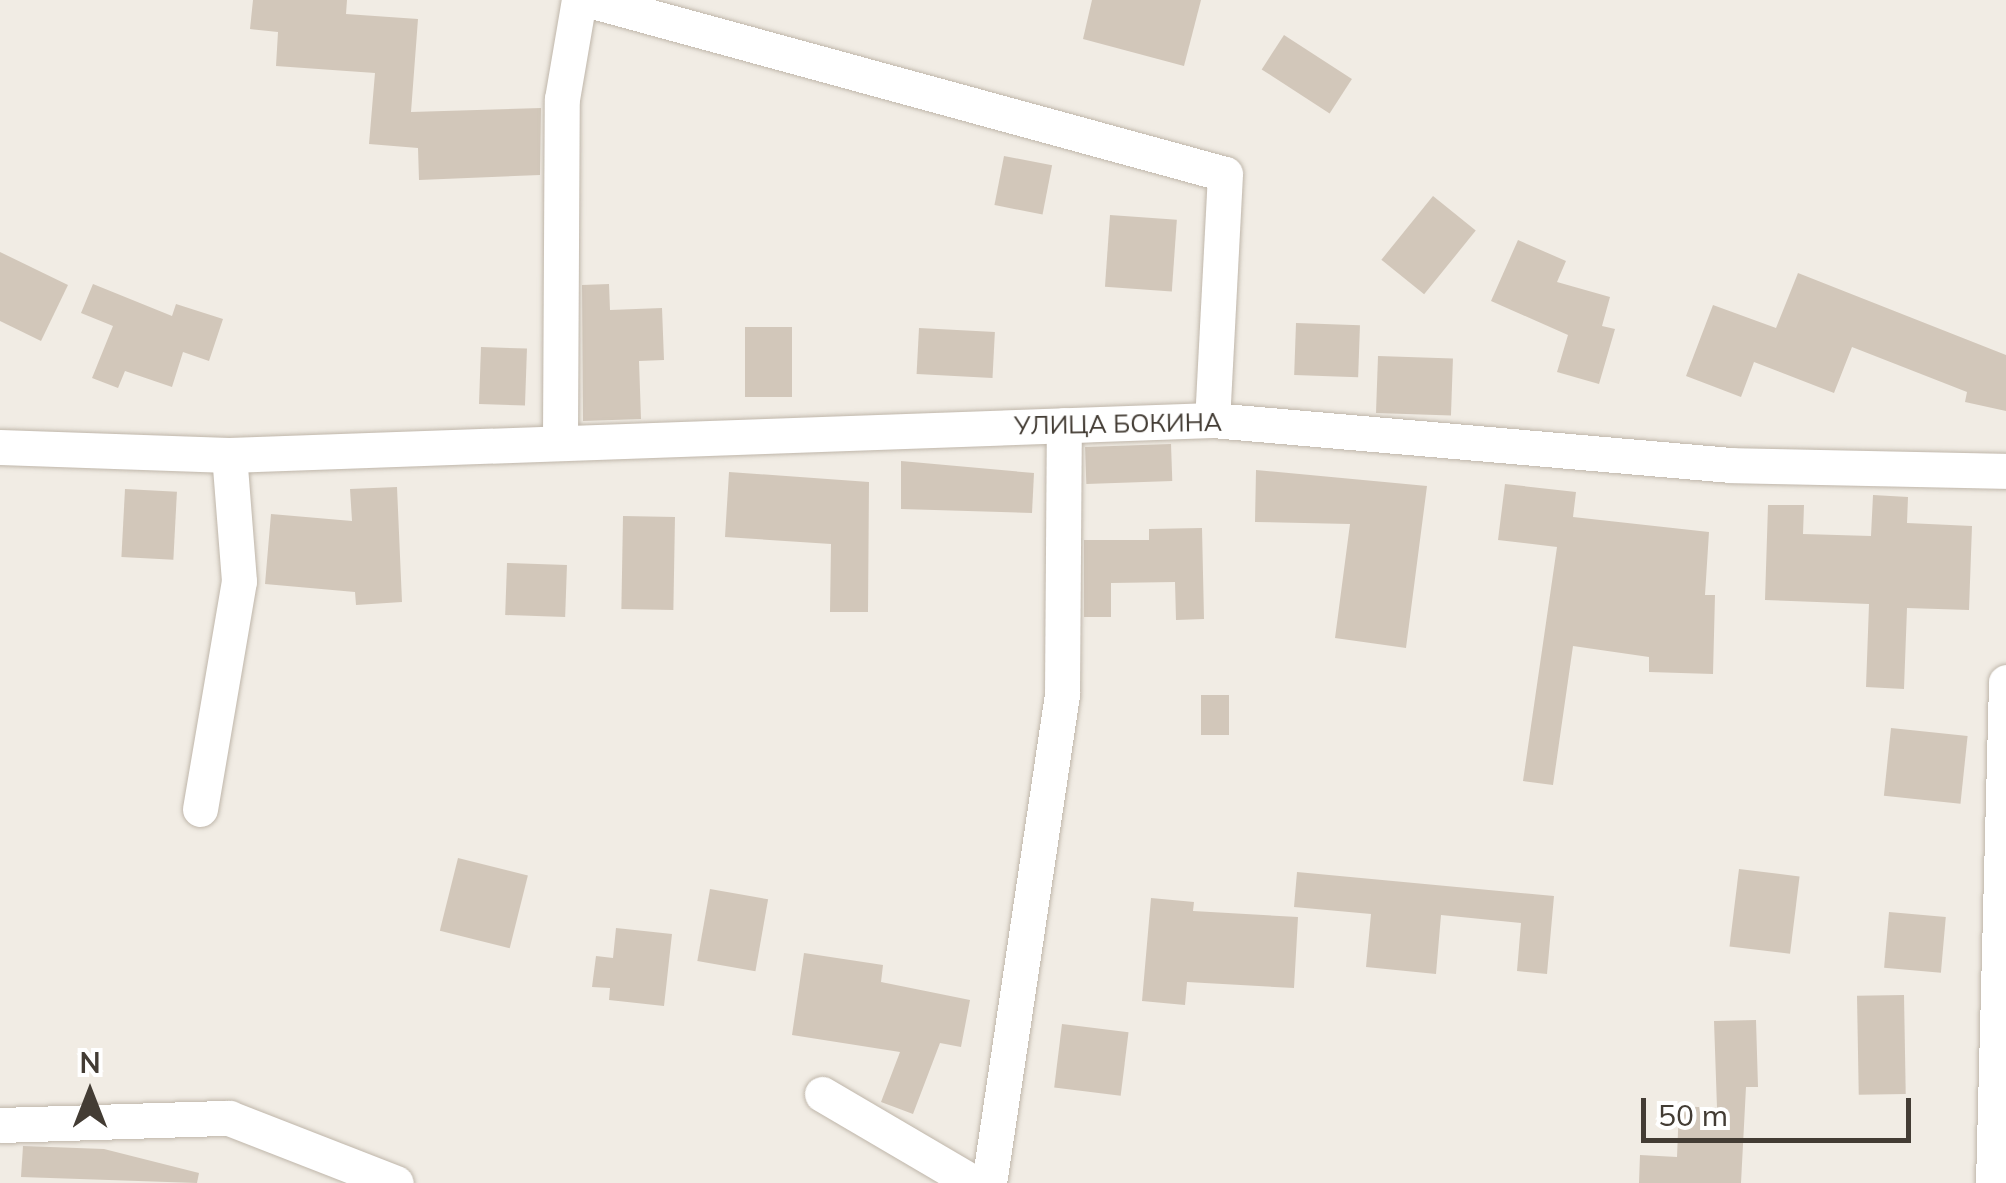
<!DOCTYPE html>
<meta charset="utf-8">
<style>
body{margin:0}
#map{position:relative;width:2006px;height:1183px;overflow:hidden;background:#f1ece4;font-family:Mulish,sans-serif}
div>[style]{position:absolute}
.building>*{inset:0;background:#d2c7ba;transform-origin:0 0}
.roads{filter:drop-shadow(0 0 2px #bfb6aa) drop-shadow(0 0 2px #bfb6aa)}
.street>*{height:35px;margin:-17.5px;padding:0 17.5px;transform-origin:17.5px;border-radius:17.5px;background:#fff}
span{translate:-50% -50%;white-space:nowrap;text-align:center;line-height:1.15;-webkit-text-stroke:10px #fff;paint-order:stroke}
.street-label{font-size:25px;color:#433c34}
.north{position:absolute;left:40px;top:1043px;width:100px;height:100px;-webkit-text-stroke:8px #fff;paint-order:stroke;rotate:0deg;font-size:28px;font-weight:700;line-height:40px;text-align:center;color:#433c34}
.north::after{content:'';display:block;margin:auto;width:35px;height:45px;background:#433c34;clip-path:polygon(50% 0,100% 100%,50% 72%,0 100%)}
.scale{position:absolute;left:1641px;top:1098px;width:270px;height:45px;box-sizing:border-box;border:5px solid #433c34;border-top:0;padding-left:12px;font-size:30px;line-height:35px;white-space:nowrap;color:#433c34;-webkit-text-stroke:8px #fff;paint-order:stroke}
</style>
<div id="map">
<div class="building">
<div style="clip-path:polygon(253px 0,347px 0,346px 14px,418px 19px,411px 112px,541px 108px,540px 175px,419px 180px,418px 148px,369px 144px,375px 73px,276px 66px,278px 32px,250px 29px)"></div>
<div style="clip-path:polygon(1092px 0,1201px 0,1184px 66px,1083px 39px)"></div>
<div style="left:1284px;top:35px;width:81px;height:41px;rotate:33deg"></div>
<div style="left:1004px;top:156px;width:49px;height:50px;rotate:11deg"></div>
<div style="left:1433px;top:196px;width:55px;height:82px;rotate:39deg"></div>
<div style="left:1110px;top:215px;width:67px;height:72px;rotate:4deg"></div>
<div style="clip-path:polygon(1518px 240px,1566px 261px,1557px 282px,1610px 297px,1602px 326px,1615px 329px,1599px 384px,1557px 372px,1568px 335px,1491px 301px)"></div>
<div style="clip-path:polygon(0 252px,68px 285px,41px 341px,0 321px)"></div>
<div style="clip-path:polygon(1798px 273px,2006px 355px,2006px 411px,1965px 402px,1967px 392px,1852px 347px,1834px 393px,1754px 362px,1741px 397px,1686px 376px,1713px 305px,1776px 328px)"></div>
<div style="clip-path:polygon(93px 284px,172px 316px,176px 304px,223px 319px,209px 361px,183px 352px,172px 387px,125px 371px,118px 388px,92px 378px,113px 326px,81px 313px)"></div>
<div style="clip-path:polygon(609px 284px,610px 310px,662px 308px,664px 360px,639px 361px,641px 419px,583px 421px,582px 285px)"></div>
<div style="left:1296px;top:323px;width:64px;height:52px;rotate:2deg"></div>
<div style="left:792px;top:327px;width:70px;height:47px;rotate:90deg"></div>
<div style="left:919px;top:328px;width:76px;height:46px;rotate:3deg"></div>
<div style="left:481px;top:347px;width:46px;height:57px;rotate:2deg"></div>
<div style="left:1378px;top:356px;width:75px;height:57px;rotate:2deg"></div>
<div style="left:1171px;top:444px;width:37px;height:86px;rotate:88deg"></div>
<div style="clip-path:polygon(901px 461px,1034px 473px,1032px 513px,901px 509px)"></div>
<div style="clip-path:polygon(1256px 470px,1427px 486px,1406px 648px,1335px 638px,1350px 524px,1255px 522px)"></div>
<div style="clip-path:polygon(729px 472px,869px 482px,868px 612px,830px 612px,831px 544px,725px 537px)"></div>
<div style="clip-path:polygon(1505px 484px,1576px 492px,1573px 517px,1709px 532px,1705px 595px,1715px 595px,1713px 674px,1649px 672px,1649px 657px,1573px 646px,1553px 785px,1523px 781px,1557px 547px,1498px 540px)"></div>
<div style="clip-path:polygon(397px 487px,402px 602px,356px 605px,355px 592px,265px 584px,271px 514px,352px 521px,350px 489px)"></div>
<div style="left:125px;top:489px;width:52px;height:68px;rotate:3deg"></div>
<div style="clip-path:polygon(1873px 495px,1908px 497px,1907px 523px,1972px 526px,1969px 610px,1907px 608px,1904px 689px,1866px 687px,1869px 604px,1765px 600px,1768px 505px,1804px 505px,1803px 534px,1871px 536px)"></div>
<div style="left:623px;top:516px;width:52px;height:93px;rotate:1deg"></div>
<div style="clip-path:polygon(1202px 528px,1204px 619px,1176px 620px,1175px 582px,1111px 583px,1111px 617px,1084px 617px,1084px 540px,1149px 540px,1149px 529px)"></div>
<div style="left:507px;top:563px;width:60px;height:52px;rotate:2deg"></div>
<div style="left:1201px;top:695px;width:28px;height:40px"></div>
<div style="left:1891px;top:728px;width:77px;height:68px;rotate:6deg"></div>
<div style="left:458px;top:858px;width:72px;height:75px;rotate:14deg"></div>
<div style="left:1739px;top:869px;width:61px;height:78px;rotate:7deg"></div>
<div style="clip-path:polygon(1297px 872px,1554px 896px,1547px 974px,1517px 971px,1521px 923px,1441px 915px,1436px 974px,1366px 967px,1371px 914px,1294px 907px)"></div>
<div style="left:710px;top:889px;width:59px;height:73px;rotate:10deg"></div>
<div style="clip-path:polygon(1151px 898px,1194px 902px,1193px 911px,1298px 917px,1294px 988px,1187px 982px,1185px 1005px,1142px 1001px)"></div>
<div style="left:1889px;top:912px;width:57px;height:56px;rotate:5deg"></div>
<div style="clip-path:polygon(616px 928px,672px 934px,664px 1006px,609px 1000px,610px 988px,592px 987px,596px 956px,613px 958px)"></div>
<div style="clip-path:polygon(804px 953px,883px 965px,881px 982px,970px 1000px,961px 1047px,940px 1043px,913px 1114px,881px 1102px,900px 1052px,792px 1035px)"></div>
<div style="left:1904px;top:995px;width:99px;height:47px;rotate:89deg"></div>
<div style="clip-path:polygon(1756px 1020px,1758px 1087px,1746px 1087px,1741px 1183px,1639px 1183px,1640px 1155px,1677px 1157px,1679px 1106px,1717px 1108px,1714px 1021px)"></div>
<div style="left:1062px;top:1024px;width:67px;height:64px;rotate:7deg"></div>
<div style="clip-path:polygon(23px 1146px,104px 1149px,199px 1173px,197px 1183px,21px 1177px)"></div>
</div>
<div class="roads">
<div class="street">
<div style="left:589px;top:0;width:659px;rotate:15.3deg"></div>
<div style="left:1225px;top:174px;width:246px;rotate:93deg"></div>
<div style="left:560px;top:438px;width:339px;rotate:-89.7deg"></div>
<div style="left:562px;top:99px;width:100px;rotate:-80.3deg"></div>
<div style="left:0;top:447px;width:229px;rotate:2deg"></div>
<div style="left:229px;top:455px;width:984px;rotate:-2.04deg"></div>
<div style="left:1212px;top:420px;width:520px;rotate:4.96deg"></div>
<div style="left:1730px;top:465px;width:276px;rotate:1.2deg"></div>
<div style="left:200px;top:809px;width:231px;rotate:-80.3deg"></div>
<div style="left:239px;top:581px;width:126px;rotate:-94.5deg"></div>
<div style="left:822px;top:1094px;width:176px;rotate:30.4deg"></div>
<div style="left:0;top:1125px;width:229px;rotate:-1.8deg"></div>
<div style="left:229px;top:1118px;width:179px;rotate:21.3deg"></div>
<div style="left:989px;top:1183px;width:494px;rotate:-81.5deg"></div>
<div style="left:1062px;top:694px;width:269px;rotate:-89.6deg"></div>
<div style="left:1993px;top:1183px;width:501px;rotate:-88.51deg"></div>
</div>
</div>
<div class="street-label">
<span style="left:1118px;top:424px;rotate:-1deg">УЛИЦА БОКИНА</span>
</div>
<div class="north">N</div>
<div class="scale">50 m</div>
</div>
